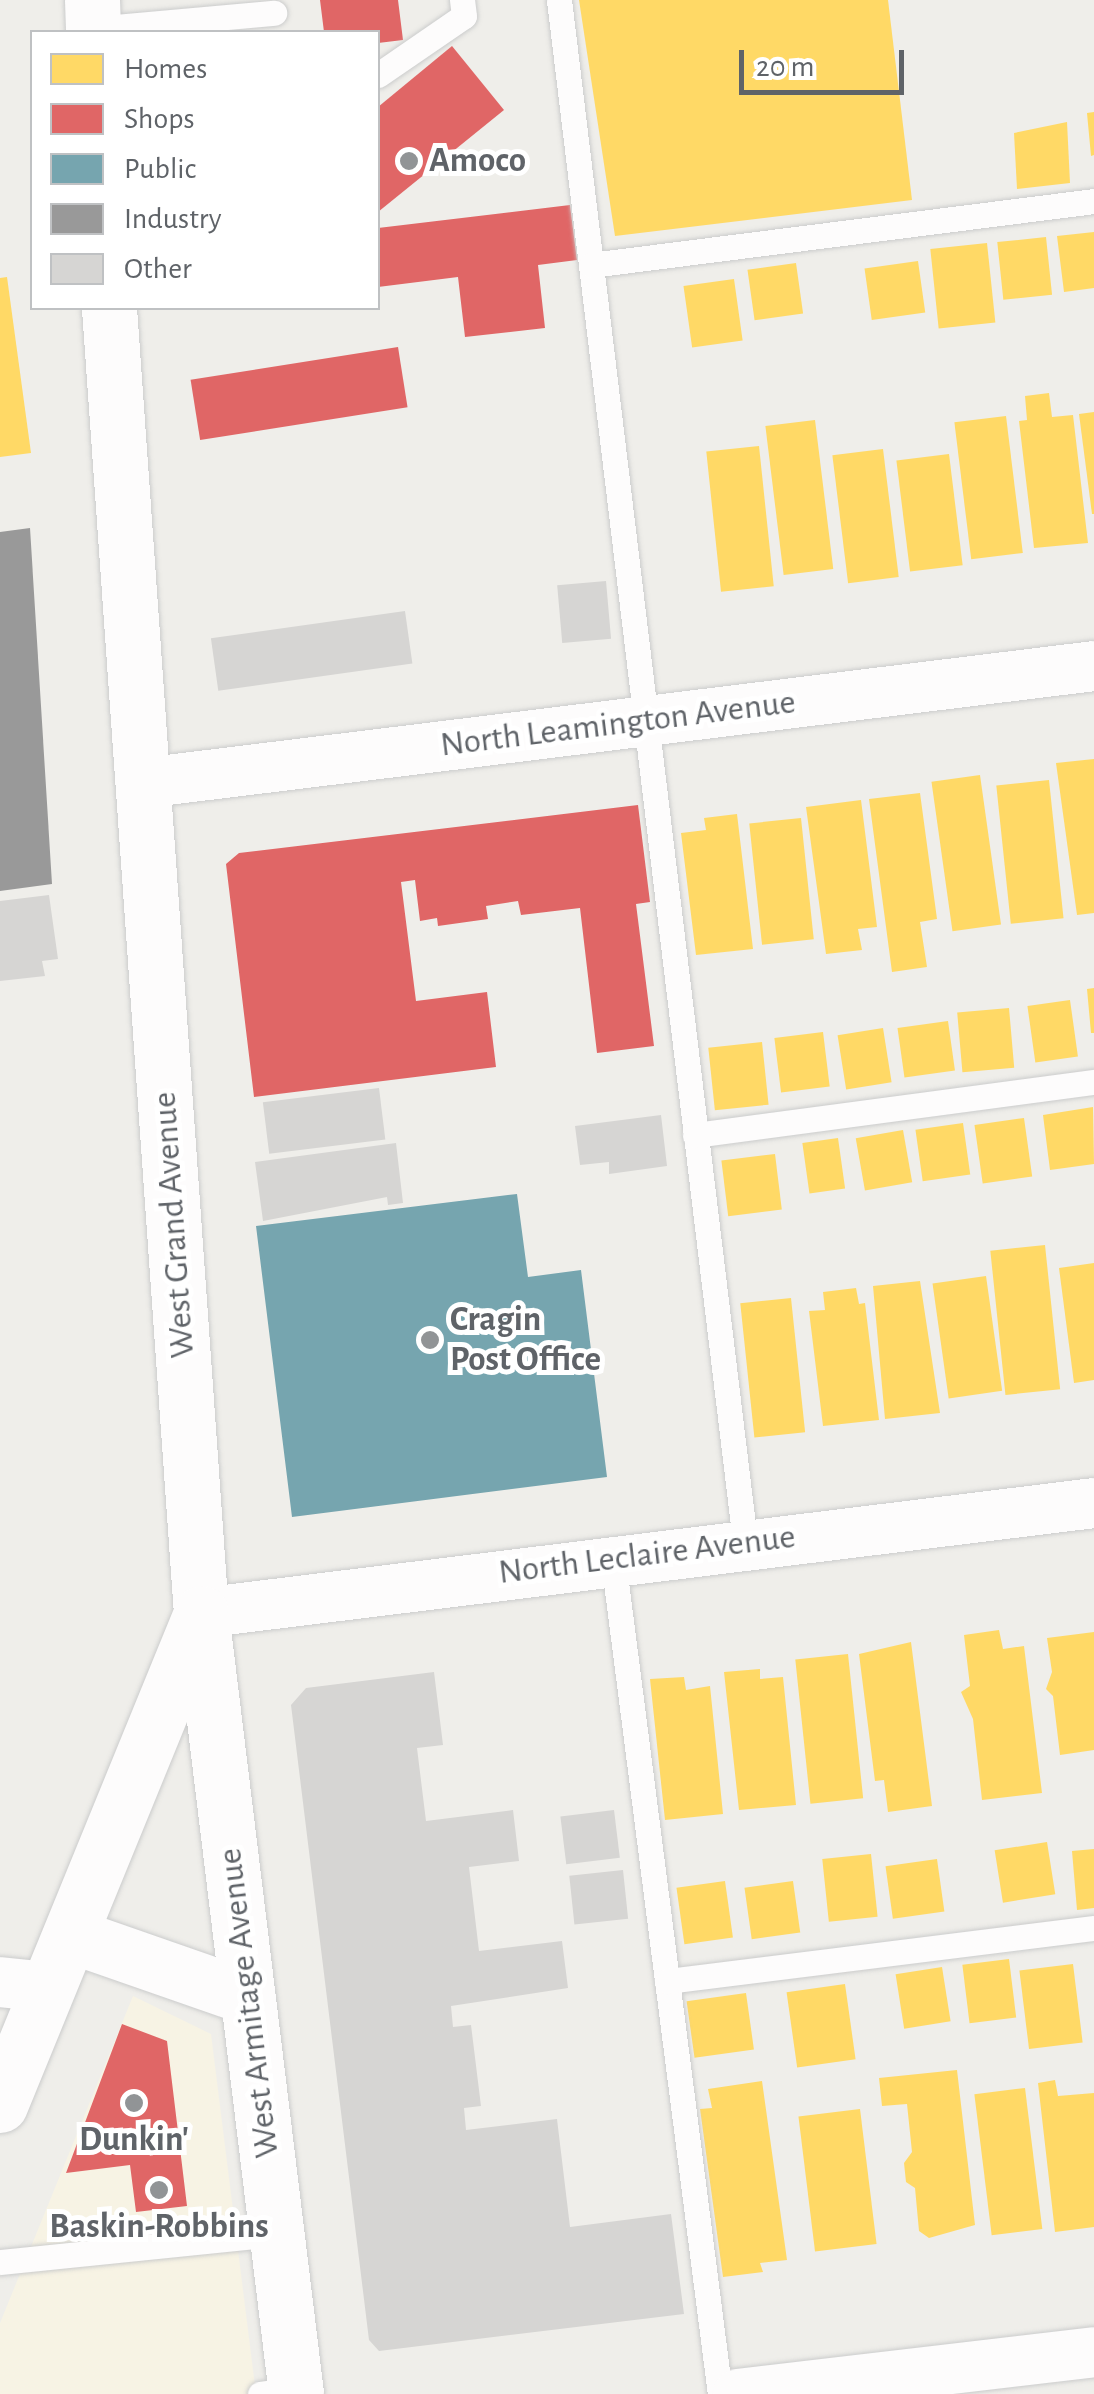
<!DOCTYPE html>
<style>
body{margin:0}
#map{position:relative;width:1094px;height:2394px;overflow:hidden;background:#efeeea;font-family:"Alegreya Sans",sans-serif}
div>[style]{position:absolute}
.commercial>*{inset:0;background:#f7f3e4}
.homes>*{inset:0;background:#ffd966;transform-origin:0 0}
.shops>*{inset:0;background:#e06666;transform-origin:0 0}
.public>*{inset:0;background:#76a5af}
.industry>*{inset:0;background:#999}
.building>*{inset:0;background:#d6d5d3;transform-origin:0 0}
.roads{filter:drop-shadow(0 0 2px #cbcccc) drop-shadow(0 0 2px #cbcccc)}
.service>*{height:25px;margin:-12.5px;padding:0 12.5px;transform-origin:12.5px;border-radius:12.5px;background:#fdfcfc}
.minor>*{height:50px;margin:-25px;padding:0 25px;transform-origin:25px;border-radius:25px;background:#fdfcfc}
.secondary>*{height:55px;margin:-27.5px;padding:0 27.5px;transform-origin:27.5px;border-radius:27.5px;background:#fdfcfc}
.dots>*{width:28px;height:28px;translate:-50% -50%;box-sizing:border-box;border:5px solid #fff;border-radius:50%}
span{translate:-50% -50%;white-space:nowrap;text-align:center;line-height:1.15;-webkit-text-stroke:10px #fff;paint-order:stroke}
.poi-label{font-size:35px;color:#5f6368;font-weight:700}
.left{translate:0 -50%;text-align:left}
.street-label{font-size:35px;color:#5f6368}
.legend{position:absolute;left:30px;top:30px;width:350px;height:280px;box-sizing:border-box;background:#fff;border:2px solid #bfc1c3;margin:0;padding:12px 18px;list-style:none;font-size:30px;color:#5f6368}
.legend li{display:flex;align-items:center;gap:20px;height:50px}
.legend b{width:50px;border:2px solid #bfc1c3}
.scale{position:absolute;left:739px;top:50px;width:165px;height:45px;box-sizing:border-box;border:5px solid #5f6368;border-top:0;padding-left:12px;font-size:30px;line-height:35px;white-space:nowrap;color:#5f6368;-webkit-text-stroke:8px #fff;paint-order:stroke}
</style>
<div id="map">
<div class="commercial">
<div style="clip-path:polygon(133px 1996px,211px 2034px,256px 2394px,0 2394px,0 2323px)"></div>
</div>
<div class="homes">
<div style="clip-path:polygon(579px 0,888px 0,912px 200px,615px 236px)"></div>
<div style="clip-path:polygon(1094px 112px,1094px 155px,1091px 156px,1087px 113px)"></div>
<div style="clip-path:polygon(1067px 122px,1070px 183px,1017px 189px,1014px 133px)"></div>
<div style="clip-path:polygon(1094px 232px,1094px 288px,1064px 292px,1057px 236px)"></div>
<div style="left:1046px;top:237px;width:58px;height:49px;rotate:84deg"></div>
<div style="left:987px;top:243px;width:80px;height:57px;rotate:84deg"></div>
<div style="left:918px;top:261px;width:52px;height:54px;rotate:82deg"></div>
<div style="left:796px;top:263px;width:51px;height:49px;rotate:82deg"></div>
<div style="clip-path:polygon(7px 277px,31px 453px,0 457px,0 278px)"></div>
<div style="left:734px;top:279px;width:62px;height:51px;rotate:82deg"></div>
<div style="clip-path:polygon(1049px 393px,1052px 417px,1073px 415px,1088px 543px,1034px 548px,1019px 421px,1027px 420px,1025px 396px)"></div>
<div style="clip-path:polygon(1094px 412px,1094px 514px,1092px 514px,1079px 414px)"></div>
<div style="left:1006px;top:416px;width:138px;height:52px;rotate:83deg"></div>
<div style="left:815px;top:420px;width:150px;height:50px;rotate:83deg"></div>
<div style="left:759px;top:446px;width:141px;height:53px;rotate:84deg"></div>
<div style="left:883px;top:449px;width:129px;height:51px;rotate:83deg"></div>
<div style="left:949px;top:454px;width:112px;height:53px;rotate:83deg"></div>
<div style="clip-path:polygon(1094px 759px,1094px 913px,1077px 915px,1056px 763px)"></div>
<div style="left:980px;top:775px;width:151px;height:49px;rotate:82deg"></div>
<div style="left:1049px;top:780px;width:139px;height:53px;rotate:84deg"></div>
<div style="clip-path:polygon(920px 793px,937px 919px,920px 922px,927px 967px,892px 972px,869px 799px)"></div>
<div style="clip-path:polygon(861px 800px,877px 927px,858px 929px,862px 950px,826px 954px,806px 807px)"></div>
<div style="clip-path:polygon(737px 814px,753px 949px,696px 955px,681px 833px,706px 830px,704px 818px)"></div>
<div style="left:801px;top:818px;width:122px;height:52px;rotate:84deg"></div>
<div style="clip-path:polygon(1094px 988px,1094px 1033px,1091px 1033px,1087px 989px)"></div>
<div style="left:1070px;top:1000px;width:57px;height:43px;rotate:82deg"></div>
<div style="left:1009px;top:1008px;width:60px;height:52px;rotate:85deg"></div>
<div style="left:948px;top:1021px;width:50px;height:51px;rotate:82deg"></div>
<div style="left:883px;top:1028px;width:55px;height:46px;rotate:81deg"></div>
<div style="left:823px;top:1032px;width:55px;height:49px;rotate:83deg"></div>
<div style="left:762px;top:1042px;width:63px;height:54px;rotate:84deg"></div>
<div style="clip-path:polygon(1093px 1107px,1094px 1164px,1050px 1170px,1043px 1115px)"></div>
<div style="left:1024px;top:1118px;width:59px;height:50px;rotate:82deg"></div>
<div style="left:963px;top:1123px;width:52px;height:48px;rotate:82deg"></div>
<div style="left:903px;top:1130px;width:53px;height:48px;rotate:80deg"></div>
<div style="left:838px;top:1138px;width:51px;height:36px;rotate:82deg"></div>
<div style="left:775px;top:1154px;width:56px;height:54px;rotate:83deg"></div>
<div style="left:1045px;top:1245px;width:145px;height:55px;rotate:84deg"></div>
<div style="clip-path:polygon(1094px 1263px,1094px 1380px,1074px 1383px,1059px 1268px)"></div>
<div style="left:986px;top:1276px;width:116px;height:54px;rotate:82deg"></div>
<div style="clip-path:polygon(920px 1281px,940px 1413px,885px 1419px,873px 1286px)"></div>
<div style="clip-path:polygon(856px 1288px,859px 1304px,865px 1303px,879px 1420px,823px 1426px,809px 1311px,825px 1310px,823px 1292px)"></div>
<div style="left:791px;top:1298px;width:135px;height:51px;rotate:84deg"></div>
<div style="clip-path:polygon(999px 1630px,1003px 1649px,1024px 1646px,1042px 1793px,982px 1800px,973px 1719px,961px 1692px,970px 1686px,964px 1635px)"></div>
<div style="clip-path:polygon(1094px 1632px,1094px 1750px,1060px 1755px,1053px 1696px,1046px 1689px,1052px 1672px,1047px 1638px)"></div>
<div style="clip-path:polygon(911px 1642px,932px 1806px,888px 1812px,884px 1780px,875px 1781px,859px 1654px)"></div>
<div style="left:848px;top:1654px;width:145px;height:53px;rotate:84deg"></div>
<div style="clip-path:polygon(760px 1669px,760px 1679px,783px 1677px,796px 1805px,739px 1810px,724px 1672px)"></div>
<div style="clip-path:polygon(684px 1677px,686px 1690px,710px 1686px,723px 1814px,665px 1820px,650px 1679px)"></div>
<div style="left:1047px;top:1842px;width:53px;height:53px;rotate:81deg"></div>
<div style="clip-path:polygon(1094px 1849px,1094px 1908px,1077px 1910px,1072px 1851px)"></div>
<div style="left:871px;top:1854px;width:63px;height:49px;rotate:84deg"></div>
<div style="left:937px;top:1859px;width:53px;height:52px;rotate:82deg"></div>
<div style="left:725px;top:1881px;width:57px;height:49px;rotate:82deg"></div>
<div style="left:793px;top:1881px;width:52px;height:49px;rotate:82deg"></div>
<div style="left:1009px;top:1959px;width:59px;height:47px;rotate:83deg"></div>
<div style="left:1073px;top:1964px;width:79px;height:54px;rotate:83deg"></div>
<div style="left:942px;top:1967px;width:55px;height:47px;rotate:81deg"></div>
<div style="left:845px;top:1984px;width:76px;height:59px;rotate:82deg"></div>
<div style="left:746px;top:1993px;width:57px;height:60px;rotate:82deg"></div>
<div style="clip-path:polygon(957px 2070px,975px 2225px,929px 2238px,919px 2231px,915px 2188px,906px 2182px,904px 2163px,912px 2152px,907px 2104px,882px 2106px,879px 2078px)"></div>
<div style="clip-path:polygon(1055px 2080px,1058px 2096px,1094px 2093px,1094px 2227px,1055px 2232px,1038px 2083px)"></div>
<div style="clip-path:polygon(762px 2081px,787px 2260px,760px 2263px,763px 2272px,723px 2277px,700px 2109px,712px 2108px,708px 2089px)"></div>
<div style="left:1025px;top:2088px;width:142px;height:51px;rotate:83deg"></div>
<div style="left:860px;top:2109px;width:136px;height:62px;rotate:83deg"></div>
</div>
<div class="shops">
<div style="clip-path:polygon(320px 0,398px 0,403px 40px,378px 43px,378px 32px,324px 32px)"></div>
<div style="clip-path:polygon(452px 46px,504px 110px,378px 212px,378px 107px)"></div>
<div style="clip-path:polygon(570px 205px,577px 260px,538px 265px,545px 328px,465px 337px,458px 277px,378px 287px,378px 228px)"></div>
<div style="left:398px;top:347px;width:61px;height:210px;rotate:81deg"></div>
<div style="clip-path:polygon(638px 805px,650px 902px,636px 904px,654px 1046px,597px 1053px,580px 908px,521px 915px,518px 901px,486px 906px,488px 919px,438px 926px,437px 918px,420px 921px,415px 880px,401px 882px,416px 1001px,487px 992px,496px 1067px,254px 1097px,226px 864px,239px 853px)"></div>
<div style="clip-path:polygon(122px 2024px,167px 2041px,187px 2206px,136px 2212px,130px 2165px,66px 2173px)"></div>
</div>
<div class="public">
<div style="clip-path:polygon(517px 1194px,528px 1277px,581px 1270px,607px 1477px,292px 1517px,256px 1226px)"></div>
</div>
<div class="industry">
<div style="clip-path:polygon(30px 528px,52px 884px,0 891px,0 532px)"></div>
</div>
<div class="building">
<div style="left:606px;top:581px;width:58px;height:49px;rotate:85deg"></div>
<div style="left:405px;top:611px;width:53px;height:196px;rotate:82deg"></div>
<div style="clip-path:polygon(49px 895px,58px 959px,42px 961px,45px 976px,0 981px,0 901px)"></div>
<div style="left:379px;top:1088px;width:52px;height:117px;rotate:83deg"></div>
<div style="clip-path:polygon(661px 1115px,667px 1166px,609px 1174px,609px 1162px,580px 1165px,575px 1126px)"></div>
<div style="clip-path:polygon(396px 1143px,403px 1203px,388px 1205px,387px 1197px,263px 1221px,255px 1162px)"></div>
<div style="clip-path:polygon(434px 1672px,443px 1745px,417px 1748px,426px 1821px,513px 1810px,519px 1861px,469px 1867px,479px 1951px,562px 1941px,568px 1988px,451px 2006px,453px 2027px,471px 2025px,481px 2106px,464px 2108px,466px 2130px,557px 2119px,570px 2227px,671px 2214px,684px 2314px,379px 2351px,369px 2340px,291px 1705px,306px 1688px)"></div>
<div style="left:614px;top:1810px;width:48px;height:54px;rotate:83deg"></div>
<div style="left:623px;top:1870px;width:49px;height:54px;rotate:84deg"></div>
</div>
<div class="roads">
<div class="service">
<div style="left:559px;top:0;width:1552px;rotate:83.12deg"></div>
<div style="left:93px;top:29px;width:182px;rotate:-5.1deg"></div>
<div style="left:378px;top:75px;width:104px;rotate:-34.5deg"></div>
<div style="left:464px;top:16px;width:16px;rotate:-97deg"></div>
<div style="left:591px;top:265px;width:507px;rotate:-7.25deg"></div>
<div style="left:695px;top:1135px;width:403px;rotate:-7.6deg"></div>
<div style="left:613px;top:1559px;width:842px;rotate:82.7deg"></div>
<div style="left:667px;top:1981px;width:430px;rotate:-7.1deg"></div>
<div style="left:0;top:2262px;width:278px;rotate:-5.8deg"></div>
<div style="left:260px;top:2394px;width:35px;rotate:-8deg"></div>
</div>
<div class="minor">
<div style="left:143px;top:783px;width:958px;rotate:-7.01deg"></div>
<div style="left:201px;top:1613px;width:900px;rotate:-7.02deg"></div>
<div style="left:0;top:1982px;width:48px;rotate:5.9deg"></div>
<div style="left:738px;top:2394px;width:358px;rotate:-6.7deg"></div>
</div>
<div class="secondary">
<div style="left:92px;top:0;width:32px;rotate:88deg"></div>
<div style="left:109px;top:308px;width:1308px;rotate:85.97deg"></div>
<div style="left:201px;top:1613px;width:787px;rotate:83.06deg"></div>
<div style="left:70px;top:1935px;width:188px;rotate:19.2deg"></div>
<div style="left:0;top:2105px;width:528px;rotate:-67.76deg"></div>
</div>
</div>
<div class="dots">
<div style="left:409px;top:161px;background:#919496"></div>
<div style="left:430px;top:1340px;background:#919496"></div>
<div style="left:134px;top:2103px;background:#919496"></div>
<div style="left:159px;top:2190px;background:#919496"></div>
</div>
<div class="poi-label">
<span class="left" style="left:429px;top:161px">Amoco</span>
<span class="left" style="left:450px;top:1340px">Cragin<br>Post Office</span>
<span style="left:134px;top:2140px">Dunkin'</span>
<span style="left:159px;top:2227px">Baskin-Robbins</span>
</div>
<div class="street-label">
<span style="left:618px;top:724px;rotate:-7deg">North Leamington Avenue</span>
<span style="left:174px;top:1225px;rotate:-94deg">West Grand Avenue</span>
<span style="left:647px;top:1555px;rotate:-7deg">North Leclaire Avenue</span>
<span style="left:249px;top:2003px;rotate:-97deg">West Armitage Avenue</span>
</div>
<ul class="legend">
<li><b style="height:28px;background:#ffd966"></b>Homes</li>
<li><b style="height:28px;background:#e06666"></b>Shops</li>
<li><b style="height:28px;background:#76a5af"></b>Public</li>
<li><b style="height:28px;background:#999"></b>Industry</li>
<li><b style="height:28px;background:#d6d5d3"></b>Other</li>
</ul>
<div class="scale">20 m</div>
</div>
